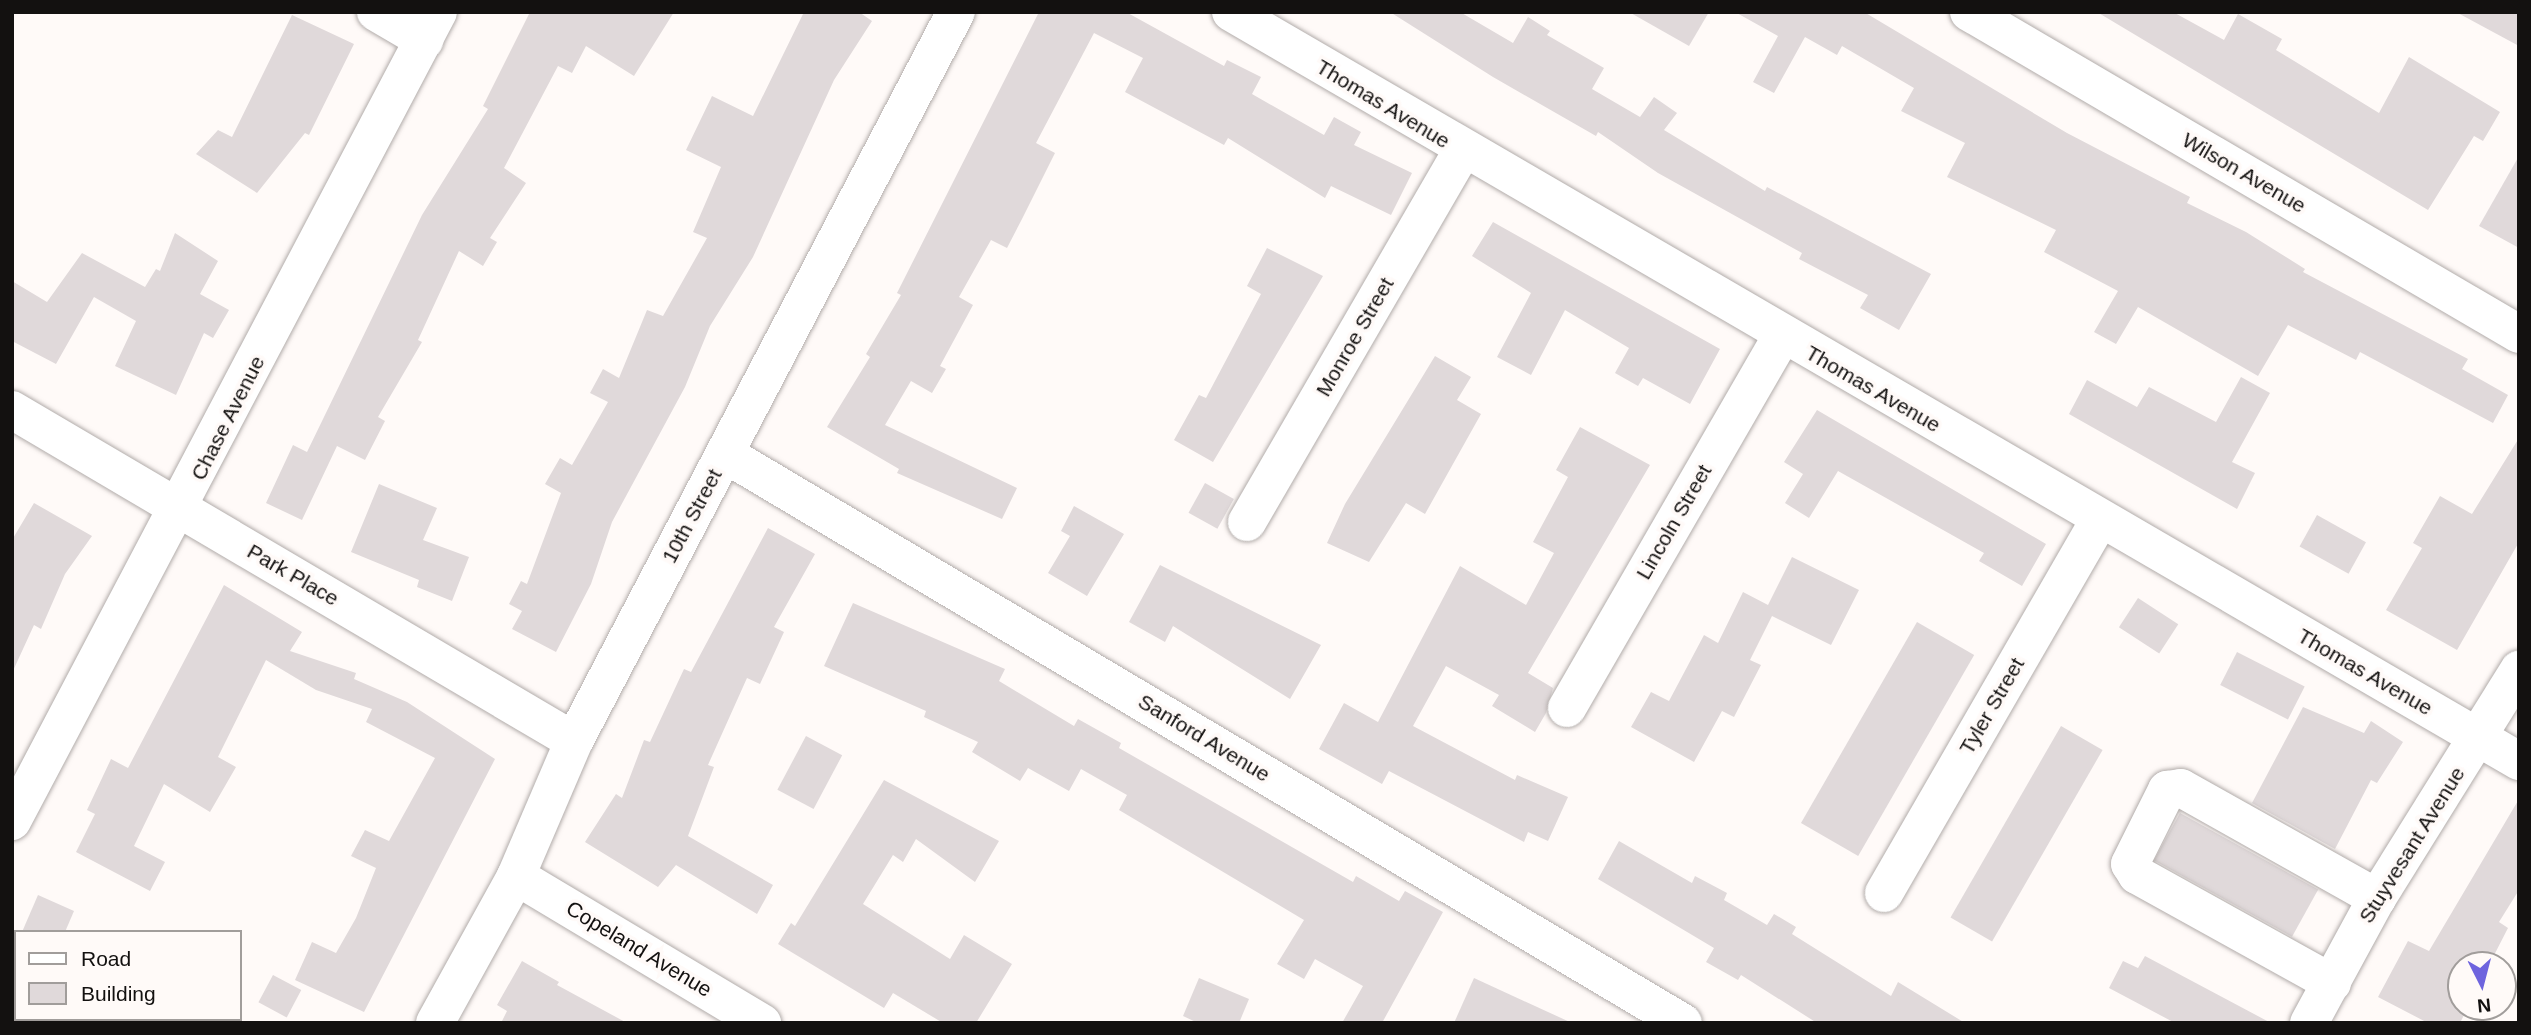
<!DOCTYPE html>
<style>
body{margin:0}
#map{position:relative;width:2531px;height:1035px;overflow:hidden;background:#fffaf8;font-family:Arial,sans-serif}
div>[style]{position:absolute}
.building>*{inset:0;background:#e0d9da;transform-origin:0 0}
.roads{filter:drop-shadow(0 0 2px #b2acaa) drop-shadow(0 0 2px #b2acaa)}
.minor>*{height:38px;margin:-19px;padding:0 19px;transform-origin:19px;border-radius:19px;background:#fff}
span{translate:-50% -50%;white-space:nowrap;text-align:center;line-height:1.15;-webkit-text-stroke:7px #fffaf8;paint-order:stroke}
.street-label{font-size:21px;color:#131110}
.frame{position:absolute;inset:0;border:14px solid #131110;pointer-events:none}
.legend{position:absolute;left:14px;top:930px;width:228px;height:91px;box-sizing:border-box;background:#fffaf8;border:2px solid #a19d9b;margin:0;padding:9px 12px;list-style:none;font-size:21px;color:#131110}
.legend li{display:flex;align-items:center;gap:14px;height:35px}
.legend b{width:35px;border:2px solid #a19d9b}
.north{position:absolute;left:2447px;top:951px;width:70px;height:70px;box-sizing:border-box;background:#fffaf8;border:2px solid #a19d9b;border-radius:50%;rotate:174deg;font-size:19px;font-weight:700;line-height:28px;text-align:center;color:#131110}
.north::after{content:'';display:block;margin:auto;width:24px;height:32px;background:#6e64de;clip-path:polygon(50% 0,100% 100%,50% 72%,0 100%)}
</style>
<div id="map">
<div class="building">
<div style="clip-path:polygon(530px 12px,674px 12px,634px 76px,586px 46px,572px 73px,558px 66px,504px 168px,526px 183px,490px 238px,497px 242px,483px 266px,459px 251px,418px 340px,422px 342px,378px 417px,385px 421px,365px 460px,337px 446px,302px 520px,266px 503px,293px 445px,307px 452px,422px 215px,488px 109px,483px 106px)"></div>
<div style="clip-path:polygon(804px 12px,859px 12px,872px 21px,834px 80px,753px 257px,710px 326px,685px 387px,612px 522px,591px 584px,556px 652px,512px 629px,522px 611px,509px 604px,521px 581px,527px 584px,561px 493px,545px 484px,560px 458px,572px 465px,608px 402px,590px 393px,603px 369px,619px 378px,647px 310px,663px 316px,707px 238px,693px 232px,721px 167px,686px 150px,712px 96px,753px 116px)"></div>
<div style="clip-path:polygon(1039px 12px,1126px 12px,1224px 66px,1227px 60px,1261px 77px,1252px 94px,1324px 135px,1334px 117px,1361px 132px,1354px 145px,1412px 173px,1391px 215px,1331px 186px,1325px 198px,1228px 138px,1224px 145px,1125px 92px,1143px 58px,1094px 33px,1036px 143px,1055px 153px,1022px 219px,1007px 248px,991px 240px,959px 297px,973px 305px,940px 366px,946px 369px,932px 393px,911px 381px,885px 425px,1017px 488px,1002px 519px,897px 473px,899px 469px,827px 427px,870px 357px,866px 354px,901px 295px,897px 293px)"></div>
<div style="clip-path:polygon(1390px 12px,1460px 12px,1513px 43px,1528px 17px,1550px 31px,1547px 35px,1604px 68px,1592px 89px,1640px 117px,1654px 97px,1677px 113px,1664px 130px,1765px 191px,1767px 187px,1931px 274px,1899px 330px,1860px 308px,1868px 295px,1799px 259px,1802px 253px,1658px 173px,1598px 132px,1596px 136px,1493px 77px)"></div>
<div style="clip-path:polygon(1629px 12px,1709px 12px,1689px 46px)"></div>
<div style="clip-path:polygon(1735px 12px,1864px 12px,2067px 133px,2190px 197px,2187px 203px,2246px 232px,2305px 269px,2303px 272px,2468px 359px,2462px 369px,2508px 395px,2493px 423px,2360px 352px,2356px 360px,2288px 325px,2258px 376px,2138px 307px,2116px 344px,2094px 332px,2118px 291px,2044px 252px,2056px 230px,1947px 177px,1965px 143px,1901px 111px,1914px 88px,1842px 46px,1837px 55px,1805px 37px,1774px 93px,1753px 82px,1778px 36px)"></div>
<div style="clip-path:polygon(2097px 12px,2173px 12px,2224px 40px,2238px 14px,2282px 39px,2276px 50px,2379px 113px,2409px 57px,2500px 112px,2483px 141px,2474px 136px,2428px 210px)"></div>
<div style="clip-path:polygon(2456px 12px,2519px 12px,2519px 46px)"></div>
<div style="clip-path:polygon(292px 15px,354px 44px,309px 135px,305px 133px,257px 193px,196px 154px,218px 130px,232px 137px)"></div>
<div style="clip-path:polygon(2519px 156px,2519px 248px,2479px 226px)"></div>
<div style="clip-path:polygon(1493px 222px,1720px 349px,1690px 404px,1643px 378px,1638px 386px,1615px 373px,1629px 348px,1565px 310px,1531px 375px,1497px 357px,1531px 293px,1472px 256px)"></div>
<div style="clip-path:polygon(175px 233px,218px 261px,200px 294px,229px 310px,213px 338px,204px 333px,176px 395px,115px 366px,136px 321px,94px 297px,56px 364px,12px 341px,12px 281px,47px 302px,82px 253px,145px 287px,156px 269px,160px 271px)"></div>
<div style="clip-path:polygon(1267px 248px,1323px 276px,1213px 462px,1174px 440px,1199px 395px,1206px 398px,1261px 294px,1247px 286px)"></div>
<div style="clip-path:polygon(1435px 356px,1471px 377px,1457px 400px,1481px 414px,1425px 514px,1406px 503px,1369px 562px,1327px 543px,1345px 504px)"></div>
<div style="clip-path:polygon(2241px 377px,2270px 393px,2232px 462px,2255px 473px,2237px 509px,2069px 414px,2087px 380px,2137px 407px,2149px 387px,2216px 422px)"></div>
<div style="clip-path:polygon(1817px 410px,2046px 544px,2022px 586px,1979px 561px,1984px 553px,1838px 471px,1809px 518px,1785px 503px,1803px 474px,1784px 462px)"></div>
<div style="clip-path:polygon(1580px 427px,1650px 465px,1528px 673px,1553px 688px,1546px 713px,1535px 732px,1492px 706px,1499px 695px,1446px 666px,1413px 726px,1515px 780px,1517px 775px,1568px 797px,1548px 841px,1528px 832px,1524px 842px,1389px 771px,1382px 784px,1319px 749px,1344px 703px,1378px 722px,1460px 566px,1526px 605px,1554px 553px,1533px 542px,1568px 477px,1556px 470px)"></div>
<div style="clip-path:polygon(2519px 438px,2519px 542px,2457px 650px,2386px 610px,2422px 548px,2413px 543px,2440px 496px,2472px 514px)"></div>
<div style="left:1205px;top:483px;width:33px;height:34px;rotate:29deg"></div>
<div style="clip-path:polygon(379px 484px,437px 508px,423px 540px,469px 557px,452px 601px,417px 587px,419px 580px,351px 552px)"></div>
<div style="clip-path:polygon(34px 503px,92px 536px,65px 574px,41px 629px,34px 625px,12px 673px,12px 540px)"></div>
<div style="clip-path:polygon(1074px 506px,1124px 534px,1087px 596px,1048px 573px,1070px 536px,1061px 531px)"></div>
<div style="left:2317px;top:515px;width:56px;height:36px;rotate:29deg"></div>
<div style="clip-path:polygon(768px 528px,815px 554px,774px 627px,784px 632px,760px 684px,747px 678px,708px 765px,714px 767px,688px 836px,773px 885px,757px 914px,676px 865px,658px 887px,585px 842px,616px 794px,622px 798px,644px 740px,650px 742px,684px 669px,691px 672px)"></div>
<div style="clip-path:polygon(1792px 557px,1859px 590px,1831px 645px,1772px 616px,1750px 660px,1761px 665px,1734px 717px,1722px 711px,1694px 762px,1631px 727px,1651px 692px,1669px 701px,1704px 635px,1718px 643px,1743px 592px,1768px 605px)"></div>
<div style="clip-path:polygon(1160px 565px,1321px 645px,1290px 699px,1173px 626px,1165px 642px,1129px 622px)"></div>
<div style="clip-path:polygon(224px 585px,302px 632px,290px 651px,356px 673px,354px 679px,407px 702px,495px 759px,364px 1012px,295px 980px,312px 942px,336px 953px,356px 918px,376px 868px,351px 856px,365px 830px,389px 841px,435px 758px,366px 722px,372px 709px,316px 690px,266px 660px,218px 757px,236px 767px,210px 812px,164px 784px,134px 846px,165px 862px,150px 891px,76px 852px,95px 814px,87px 810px,111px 759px,128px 768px)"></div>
<div style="left:2138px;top:598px;width:48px;height:35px;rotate:33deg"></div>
<div style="clip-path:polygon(853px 603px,1005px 669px,999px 681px,1074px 726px,1078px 719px,1121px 743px,1119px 748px,1353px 882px,1356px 876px,1399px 901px,1405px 891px,1443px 912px,1382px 1023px,1342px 1023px,1363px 986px,1315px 959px,1304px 979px,1277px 964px,1304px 920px,1119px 810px,1127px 795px,1081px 769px,1069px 791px,1028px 768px,1020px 781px,972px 752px,978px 742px,924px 717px,926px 711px,824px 666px)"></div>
<div style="left:1917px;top:622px;width:66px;height:232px;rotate:30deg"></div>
<div style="left:2237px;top:652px;width:76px;height:37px;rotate:27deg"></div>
<div style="clip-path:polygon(2303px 707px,2364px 733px,2371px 721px,2403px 742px,2377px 783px,2371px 780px,2335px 849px,2252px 803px)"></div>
<div style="left:2061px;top:726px;width:48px;height:221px;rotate:30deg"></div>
<div style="left:806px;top:736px;width:41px;height:61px;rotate:28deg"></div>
<div style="clip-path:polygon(884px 780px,999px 841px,975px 882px,916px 839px,903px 862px,893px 855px,863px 904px,950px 959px,964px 935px,1012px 964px,976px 1023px,943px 1023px,893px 993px,884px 1008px,778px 944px,791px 923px,795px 926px)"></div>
<div style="clip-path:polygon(2519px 799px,2519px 890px,2499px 922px,2508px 928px,2489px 965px,2461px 965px,2461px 1007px,2468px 1007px,2460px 1023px,2428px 1023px,2378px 997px,2408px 941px,2429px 951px)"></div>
<div style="left:2180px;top:813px;width:158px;height:54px;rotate:29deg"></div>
<div style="clip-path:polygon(1619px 841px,1692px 883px,1695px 876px,1727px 893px,1724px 900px,1767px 925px,1774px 914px,1796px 927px,1792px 934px,1891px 996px,1898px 982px,1965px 1023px,1817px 1023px,1741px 975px,1738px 980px,1706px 962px,1714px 948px,1598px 879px)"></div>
<div style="clip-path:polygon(38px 895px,74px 911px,65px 932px,22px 932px)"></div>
<div style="clip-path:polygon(2145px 956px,2271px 1023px,2175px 1023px,2109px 988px,2123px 961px,2138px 968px)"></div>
<div style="clip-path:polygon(522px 961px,559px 982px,557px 985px,627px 1023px,501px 1023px,507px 1011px,497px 1005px)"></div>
<div style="left:273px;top:975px;width:32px;height:31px;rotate:28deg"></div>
<div style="clip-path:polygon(1199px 978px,1249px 999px,1239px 1023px,1198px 1023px,1183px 1016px)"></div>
<div style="clip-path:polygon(1474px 978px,1572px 1023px,1454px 1023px)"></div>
</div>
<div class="roads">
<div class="minor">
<div style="left:376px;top:12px;width:56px;rotate:30.3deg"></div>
<div style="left:1231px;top:12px;width:1490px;rotate:30.18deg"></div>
<div style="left:1969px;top:12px;width:637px;rotate:30.35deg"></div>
<div style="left:12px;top:410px;width:652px;rotate:30.5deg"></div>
<div style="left:725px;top:454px;width:1114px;rotate:30.71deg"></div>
<div style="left:1247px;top:522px;width:429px;rotate:-59.9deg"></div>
<div style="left:1567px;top:708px;width:430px;rotate:-60deg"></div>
<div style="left:12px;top:821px;width:914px;rotate:-62.23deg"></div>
<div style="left:516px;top:876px;width:287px;rotate:30.9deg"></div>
<div style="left:1884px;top:893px;width:432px;rotate:-60deg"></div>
<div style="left:2332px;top:983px;width:223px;rotate:-151deg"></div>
<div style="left:2137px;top:875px;width:13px;rotate:-122deg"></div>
<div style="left:2130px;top:864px;width:83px;rotate:-63.4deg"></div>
<div style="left:2167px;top:790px;width:14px;rotate:-8deg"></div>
<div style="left:2181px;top:788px;width:225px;rotate:29.3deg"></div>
<div style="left:435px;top:1023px;width:168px;rotate:-61.1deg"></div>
<div style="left:516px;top:876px;width:147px;rotate:-66.8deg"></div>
<div style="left:574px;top:741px;width:823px;rotate:-62.35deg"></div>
<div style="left:2309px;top:1023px;width:142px;rotate:-61.5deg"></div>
<div style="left:2377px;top:898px;width:269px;rotate:-58.1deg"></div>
</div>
</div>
<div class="street-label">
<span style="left:1383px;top:104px;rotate:31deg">Thomas Avenue</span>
<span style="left:2244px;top:173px;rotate:30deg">Wilson Avenue</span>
<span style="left:1355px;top:337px;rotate:-60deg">Monroe Street</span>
<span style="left:1873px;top:389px;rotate:30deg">Thomas Avenue</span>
<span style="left:228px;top:418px;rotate:-63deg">Chase Avenue</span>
<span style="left:692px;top:516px;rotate:-62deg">10th Street</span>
<span style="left:1674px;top:522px;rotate:-60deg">Lincoln Street</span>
<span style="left:293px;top:575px;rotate:30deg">Park Place</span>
<span style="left:2365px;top:672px;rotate:30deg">Thomas Avenue</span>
<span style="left:1992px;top:706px;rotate:-60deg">Tyler Street</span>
<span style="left:1204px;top:738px;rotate:31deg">Sanford Avenue</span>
<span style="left:2412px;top:845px;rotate:-58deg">Stuyvesant Avenue</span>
<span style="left:639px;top:949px;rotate:31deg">Copeland Avenue</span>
</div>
<div class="frame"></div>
<ul class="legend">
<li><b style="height:9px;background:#fff"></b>Road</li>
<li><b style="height:19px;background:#e0d9da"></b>Building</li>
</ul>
<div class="north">N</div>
</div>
